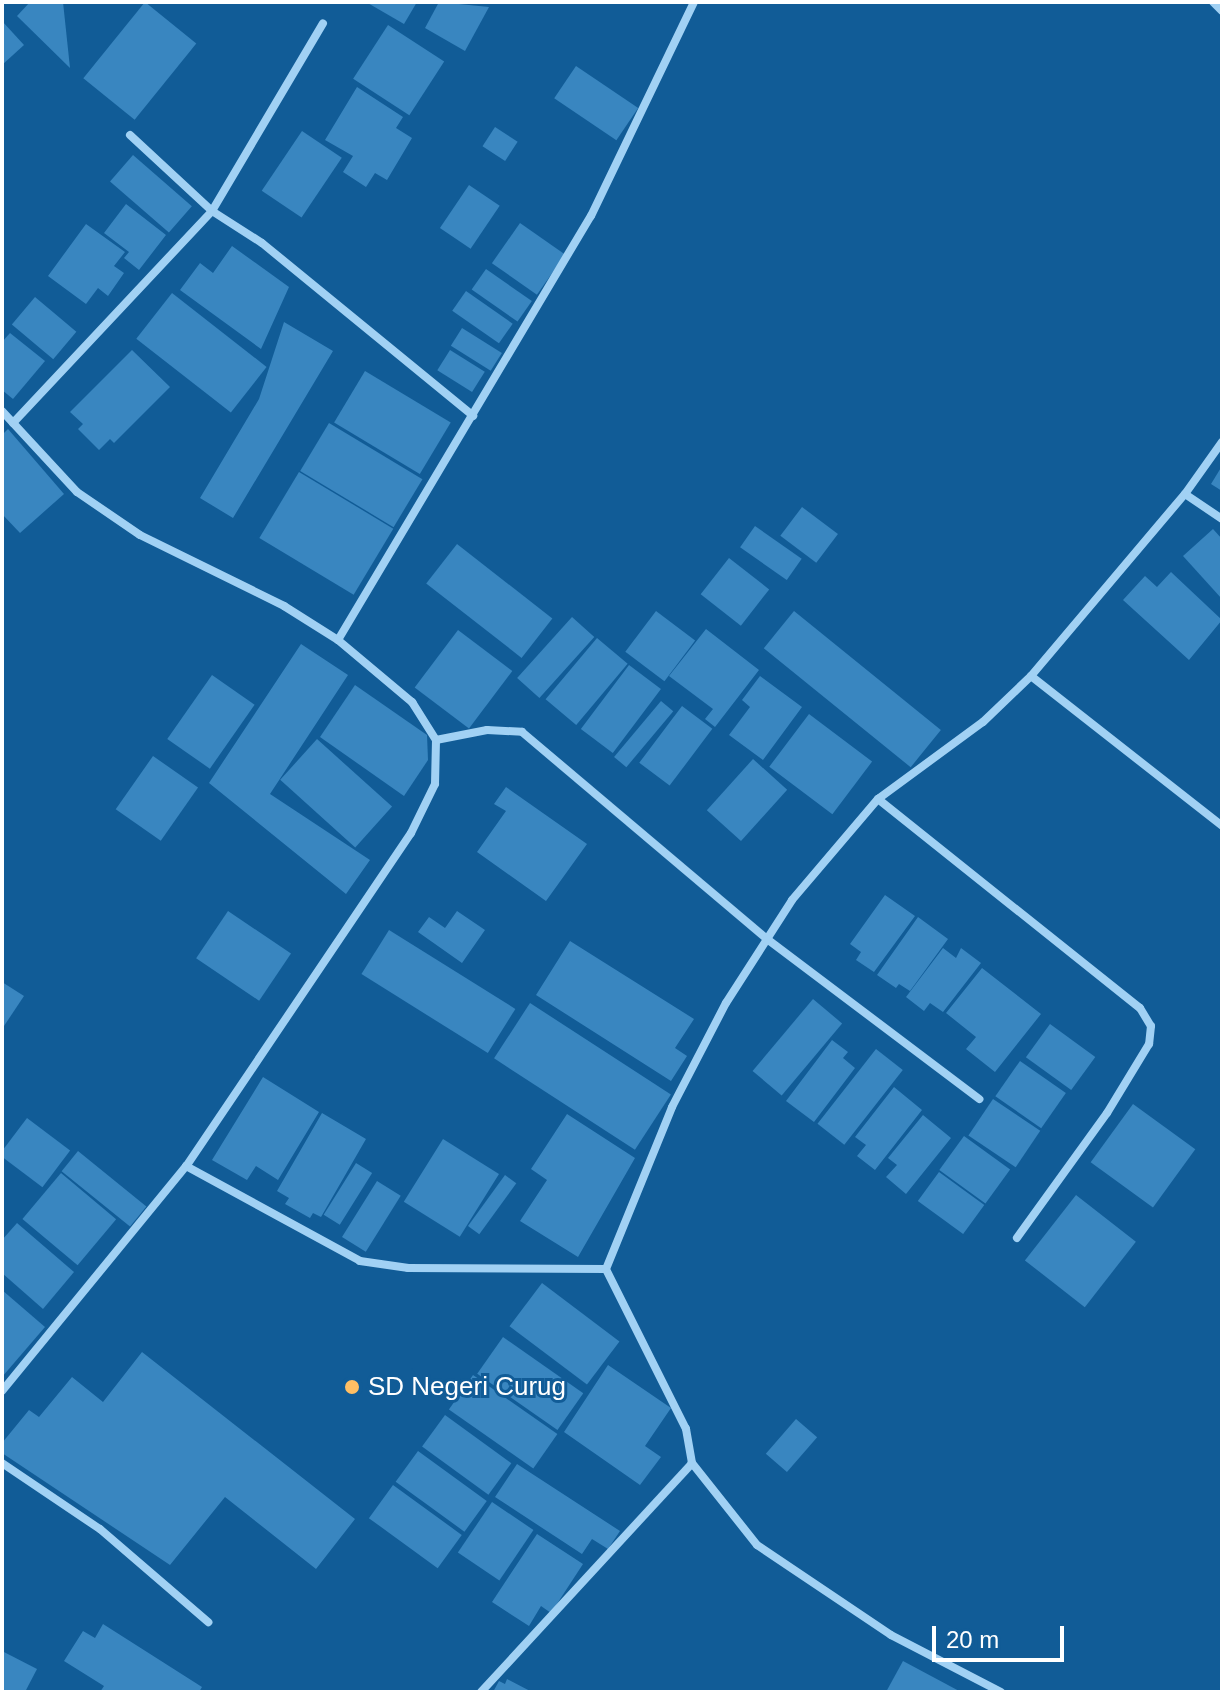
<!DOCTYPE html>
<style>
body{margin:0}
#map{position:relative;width:1224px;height:1694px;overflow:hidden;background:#115c97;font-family:Helvetica,sans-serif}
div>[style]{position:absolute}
.building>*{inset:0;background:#3986c0;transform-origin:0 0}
.street>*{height:8px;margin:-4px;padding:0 4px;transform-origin:4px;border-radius:4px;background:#a1d1f4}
.dots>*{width:22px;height:22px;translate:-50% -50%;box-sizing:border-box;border:4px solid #115c97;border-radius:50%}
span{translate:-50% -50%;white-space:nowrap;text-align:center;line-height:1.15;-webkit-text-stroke:6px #115c97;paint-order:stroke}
.poi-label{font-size:26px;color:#fff}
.left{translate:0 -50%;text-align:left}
.frame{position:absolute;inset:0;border:4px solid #fff;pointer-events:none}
.scale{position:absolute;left:932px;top:1626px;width:132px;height:36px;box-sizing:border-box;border:4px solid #fff;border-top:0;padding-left:10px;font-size:24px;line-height:28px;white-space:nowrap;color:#fff;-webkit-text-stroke:6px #115c97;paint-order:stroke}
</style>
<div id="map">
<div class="building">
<div style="clip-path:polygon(30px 2px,63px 2px,70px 68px,17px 16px)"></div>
<div style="left:145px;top:2px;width:66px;height:98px;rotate:39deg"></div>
<div style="clip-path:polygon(366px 2px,417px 2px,404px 24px)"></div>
<div style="clip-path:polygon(439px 2px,489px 7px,465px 51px,425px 28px)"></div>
<div style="clip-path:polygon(2px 21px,24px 45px,2px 65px)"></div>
<div style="left:388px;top:25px;width:67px;height:64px;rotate:33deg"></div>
<div style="left:576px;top:66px;width:75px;height:39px;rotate:34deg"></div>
<div style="clip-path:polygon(357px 87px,403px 117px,396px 128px,412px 138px,387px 180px,375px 173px,366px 187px,343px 172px,353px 156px,325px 140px)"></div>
<div style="left:495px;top:127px;width:27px;height:23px;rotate:33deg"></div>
<div style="left:302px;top:131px;width:48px;height:72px;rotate:34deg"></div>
<div style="left:133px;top:155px;width:78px;height:35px;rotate:41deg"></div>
<div style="left:469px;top:185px;width:37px;height:52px;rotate:34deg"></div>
<div style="clip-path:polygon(126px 204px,166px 235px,139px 270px,124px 258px,129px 252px,104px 233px)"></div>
<div style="left:520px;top:223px;width:55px;height:49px;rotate:35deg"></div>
<div style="clip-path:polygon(86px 224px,125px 252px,114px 266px,124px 273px,108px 296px,98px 288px,86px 304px,48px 276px)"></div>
<div style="clip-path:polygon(232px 246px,289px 287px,261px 349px,180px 290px,200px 263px,213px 273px)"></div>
<div style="left:486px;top:269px;width:56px;height:25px;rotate:35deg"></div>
<div style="left:466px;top:291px;width:57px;height:24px;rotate:35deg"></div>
<div style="left:172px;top:293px;width:120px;height:58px;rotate:38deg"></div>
<div style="left:35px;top:297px;width:54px;height:36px;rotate:40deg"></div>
<div style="clip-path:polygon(284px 322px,333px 351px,233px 518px,200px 498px,259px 399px)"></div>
<div style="left:462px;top:328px;width:47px;height:21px;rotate:32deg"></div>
<div style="clip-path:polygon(10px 333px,45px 361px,13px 399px,2px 390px,2px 342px)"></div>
<div style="clip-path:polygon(132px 350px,170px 387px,114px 443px,110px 439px,99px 450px,78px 429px,83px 424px,70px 412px)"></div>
<div style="left:450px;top:350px;width:41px;height:24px;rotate:32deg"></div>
<div style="left:365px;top:371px;width:100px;height:60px;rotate:31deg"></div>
<div style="left:329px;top:423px;width:109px;height:56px;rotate:31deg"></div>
<div style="clip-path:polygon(8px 429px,64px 494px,20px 533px,2px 514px,2px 435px)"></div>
<div style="clip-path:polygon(1222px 466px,1222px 491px,1211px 484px)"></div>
<div style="left:299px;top:472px;width:110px;height:77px;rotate:31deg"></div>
<div style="left:802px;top:507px;width:45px;height:36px;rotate:37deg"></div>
<div style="left:755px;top:526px;width:57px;height:26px;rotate:35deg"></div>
<div style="clip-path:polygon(1213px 529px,1222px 539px,1222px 599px,1183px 556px)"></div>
<div style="left:457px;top:544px;width:121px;height:50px;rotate:38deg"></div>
<div style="left:729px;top:558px;width:51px;height:46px;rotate:38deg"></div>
<div style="clip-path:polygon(1171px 572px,1222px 620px,1189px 660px,1123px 600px,1145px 576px,1157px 587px)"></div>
<div style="left:656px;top:611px;width:49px;height:51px;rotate:37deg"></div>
<div style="left:794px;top:611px;width:189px;height:48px;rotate:39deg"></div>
<div style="left:572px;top:617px;width:30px;height:82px;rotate:42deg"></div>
<div style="clip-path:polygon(706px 629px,759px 670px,715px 727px,705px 719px,713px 709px,669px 676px)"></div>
<div style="left:458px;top:630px;width:68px;height:72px;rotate:37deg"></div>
<div style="left:597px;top:638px;width:40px;height:80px;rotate:40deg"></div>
<div style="clip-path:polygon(301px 644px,348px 675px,270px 794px,370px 860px,346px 894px,209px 783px)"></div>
<div style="left:629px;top:665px;width:40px;height:80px;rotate:37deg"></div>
<div style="left:212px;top:675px;width:52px;height:78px;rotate:35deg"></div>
<div style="clip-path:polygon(760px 676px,802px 707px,763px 760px,729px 735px,750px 707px,742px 700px)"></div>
<div style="clip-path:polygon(355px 685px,427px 735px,428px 760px,404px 796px,320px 737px)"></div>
<div style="left:661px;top:701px;width:16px;height:73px;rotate:40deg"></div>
<div style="left:682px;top:706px;width:38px;height:71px;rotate:37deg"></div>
<div style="left:809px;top:714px;width:79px;height:66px;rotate:37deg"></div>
<div style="left:317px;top:739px;width:101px;height:55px;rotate:42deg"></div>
<div style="left:153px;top:756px;width:55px;height:65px;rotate:35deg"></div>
<div style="left:753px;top:759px;width:46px;height:69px;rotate:42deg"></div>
<div style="clip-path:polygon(506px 787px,587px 844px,546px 901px,477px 852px,506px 811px,494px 804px)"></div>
<div style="clip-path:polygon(885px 895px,915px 916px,874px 972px,856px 960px,861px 952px,850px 944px)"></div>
<div style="left:228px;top:911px;width:76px;height:57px;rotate:34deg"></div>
<div style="clip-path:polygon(457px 911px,485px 930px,462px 963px,418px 932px,429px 917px,445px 928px)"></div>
<div style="clip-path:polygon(918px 917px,948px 939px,910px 991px,899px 984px,896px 988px,877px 975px)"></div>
<div style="left:389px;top:930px;width:149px;height:52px;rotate:32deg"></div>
<div style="clip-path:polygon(570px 941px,694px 1019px,675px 1048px,687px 1056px,671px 1081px,536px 995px)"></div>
<div style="clip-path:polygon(943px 948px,956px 958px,961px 948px,981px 963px,943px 1012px,930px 1003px,924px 1011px,906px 997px)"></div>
<div style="clip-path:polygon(982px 968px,1041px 1014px,995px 1072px,966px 1049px,976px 1037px,946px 1013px)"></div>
<div style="clip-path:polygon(2px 982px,24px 996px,2px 1029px)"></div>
<div style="left:813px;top:999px;width:38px;height:94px;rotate:40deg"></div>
<div style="left:530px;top:1003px;width:168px;height:66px;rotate:33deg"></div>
<div style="left:1050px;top:1024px;width:56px;height:41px;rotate:36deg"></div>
<div style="clip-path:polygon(832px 1040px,848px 1052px,843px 1058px,855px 1068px,814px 1122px,786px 1101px)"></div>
<div style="left:876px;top:1049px;width:34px;height:95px;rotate:38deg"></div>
<div style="left:1020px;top:1061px;width:56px;height:43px;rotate:35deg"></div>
<div style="clip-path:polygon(263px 1077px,319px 1112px,278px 1180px,256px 1166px,247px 1180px,212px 1160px)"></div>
<div style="clip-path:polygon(894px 1087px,922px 1110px,875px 1170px,857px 1156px,866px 1145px,855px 1137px)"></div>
<div style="left:993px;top:1099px;width:57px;height:44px;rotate:34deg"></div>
<div style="left:1133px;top:1104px;width:77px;height:72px;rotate:36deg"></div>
<div style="clip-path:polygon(322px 1113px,366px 1139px,321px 1217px,313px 1213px,310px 1218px,285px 1204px,289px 1198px,277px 1191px)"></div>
<div style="clip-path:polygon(567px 1114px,635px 1158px,578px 1257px,520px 1221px,547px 1180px,531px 1169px)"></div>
<div style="clip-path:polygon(923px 1115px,951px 1138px,906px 1194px,886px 1177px,897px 1165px,888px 1158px)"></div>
<div style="left:27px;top:1118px;width:54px;height:46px;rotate:37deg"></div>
<div style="left:964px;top:1136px;width:57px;height:42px;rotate:36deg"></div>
<div style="left:443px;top:1139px;width:66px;height:74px;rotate:32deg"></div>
<div style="left:78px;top:1151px;width:88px;height:26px;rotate:39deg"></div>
<div style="left:356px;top:1163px;width:19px;height:61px;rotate:32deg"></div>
<div style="left:939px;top:1172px;width:56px;height:36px;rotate:36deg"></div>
<div style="left:61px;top:1173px;width:72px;height:60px;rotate:40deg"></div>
<div style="left:505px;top:1175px;width:14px;height:63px;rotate:36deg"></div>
<div style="left:377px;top:1181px;width:28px;height:66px;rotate:32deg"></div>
<div style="left:1076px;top:1195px;width:76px;height:83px;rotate:38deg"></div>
<div style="clip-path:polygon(17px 1223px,74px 1272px,43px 1309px,2px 1273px,2px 1240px)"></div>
<div style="left:542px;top:1283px;width:97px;height:54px;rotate:37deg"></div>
<div style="clip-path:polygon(2px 1290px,45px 1327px,2px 1377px)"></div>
<div style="left:503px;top:1337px;width:98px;height:45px;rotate:35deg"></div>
<div style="clip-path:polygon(142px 1352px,355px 1519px,316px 1569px,225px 1497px,170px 1565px,2px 1453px,2px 1443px,29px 1410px,39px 1417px,72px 1377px,103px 1402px)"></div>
<div style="clip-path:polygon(608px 1365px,671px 1408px,645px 1446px,661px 1457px,640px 1485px,564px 1432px)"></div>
<div style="left:473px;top:1375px;width:103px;height:42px;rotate:35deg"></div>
<div style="left:445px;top:1415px;width:82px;height:39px;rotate:36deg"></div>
<div style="left:796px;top:1419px;width:28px;height:46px;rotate:41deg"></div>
<div style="left:418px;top:1451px;width:85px;height:38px;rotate:36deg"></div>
<div style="clip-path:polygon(517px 1464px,620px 1531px,608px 1549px,592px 1539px,582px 1554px,495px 1497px)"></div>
<div style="left:393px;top:1485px;width:85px;height:41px;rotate:36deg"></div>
<div style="left:492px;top:1502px;width:50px;height:61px;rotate:34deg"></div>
<div style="clip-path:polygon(537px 1534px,583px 1564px,551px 1613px,541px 1606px,529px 1626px,492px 1602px)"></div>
<div style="clip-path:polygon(103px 1624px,202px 1687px,199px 1692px,100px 1692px,104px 1686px,64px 1661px,83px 1631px,95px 1638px)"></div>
<div style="clip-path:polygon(2px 1651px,37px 1669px,25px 1692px,2px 1692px)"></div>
<div style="clip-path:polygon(903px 1661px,961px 1692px,886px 1692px)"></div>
<div style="clip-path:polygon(507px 1679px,532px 1692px,493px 1692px,499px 1681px,505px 1684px)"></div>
</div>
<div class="street">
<div style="left:1213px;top:2px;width:13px;rotate:45deg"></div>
<div style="left:130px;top:135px;width:112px;rotate:42.8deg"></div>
<div style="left:212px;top:211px;width:59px;rotate:32.6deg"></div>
<div style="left:262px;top:243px;width:273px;rotate:39.3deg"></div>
<div style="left:2px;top:411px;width:110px;rotate:47.2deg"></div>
<div style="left:77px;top:492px;width:76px;rotate:34.3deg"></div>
<div style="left:140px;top:535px;width:161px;rotate:26.2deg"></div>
<div style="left:284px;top:606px;width:64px;rotate:32.2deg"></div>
<div style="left:338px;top:640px;width:97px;rotate:40deg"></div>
<div style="left:412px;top:702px;width:45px;rotate:57.7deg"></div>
<div style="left:436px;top:740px;width:44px;rotate:91.3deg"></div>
<div style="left:435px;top:784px;width:55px;rotate:116.1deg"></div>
<div style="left:411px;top:833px;width:402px;rotate:124deg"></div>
<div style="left:186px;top:1166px;width:198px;rotate:28.6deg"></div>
<div style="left:360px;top:1261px;width:49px;rotate:8.3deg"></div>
<div style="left:408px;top:1268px;width:198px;rotate:0.3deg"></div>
<div style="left:13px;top:423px;width:291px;rotate:-46.8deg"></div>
<div style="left:212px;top:211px;width:218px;rotate:-59.4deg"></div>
<div style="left:1185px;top:494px;width:45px;rotate:34deg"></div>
<div style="left:338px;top:640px;width:494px;rotate:-59.2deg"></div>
<div style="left:591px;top:216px;width:237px;rotate:-64.3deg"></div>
<div style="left:1031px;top:676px;width:243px;rotate:38.1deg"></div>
<div style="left:436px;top:740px;width:52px;rotate:-11.1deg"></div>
<div style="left:487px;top:730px;width:35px;rotate:3deg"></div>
<div style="left:522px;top:732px;width:321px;rotate:40.2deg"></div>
<div style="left:767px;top:939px;width:266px;rotate:37deg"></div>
<div style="left:878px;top:799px;width:335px;rotate:38.6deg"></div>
<div style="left:1140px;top:1008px;width:21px;rotate:59deg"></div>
<div style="left:1151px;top:1026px;width:18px;rotate:96deg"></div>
<div style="left:1149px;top:1044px;width:81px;rotate:121.3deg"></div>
<div style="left:1107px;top:1113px;width:154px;rotate:125.8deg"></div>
<div style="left:2px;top:1391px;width:291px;rotate:-50.7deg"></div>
<div style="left:2px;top:1463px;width:118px;rotate:34deg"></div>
<div style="left:100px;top:1529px;width:143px;rotate:40.7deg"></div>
<div style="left:481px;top:1692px;width:311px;rotate:-47.3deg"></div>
<div style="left:1001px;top:1692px;width:124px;rotate:-152.6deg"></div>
<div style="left:891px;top:1635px;width:161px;rotate:-146.1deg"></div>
<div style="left:757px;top:1545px;width:105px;rotate:-128.4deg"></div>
<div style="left:692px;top:1463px;width:35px;rotate:-100deg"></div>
<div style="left:686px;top:1429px;width:179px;rotate:-116.6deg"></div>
<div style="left:606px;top:1269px;width:175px;rotate:-67.8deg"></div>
<div style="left:672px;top:1107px;width:117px;rotate:-62.6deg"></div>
<div style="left:726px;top:1003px;width:122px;rotate:-57.3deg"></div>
<div style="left:792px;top:900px;width:133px;rotate:-49.6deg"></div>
<div style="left:878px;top:799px;width:130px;rotate:-36.3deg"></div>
<div style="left:983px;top:722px;width:66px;rotate:-43.8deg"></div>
<div style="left:1031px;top:676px;width:238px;rotate:-49.8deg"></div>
<div style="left:1185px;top:494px;width:64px;rotate:-54.6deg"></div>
</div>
<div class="dots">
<div style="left:352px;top:1387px;background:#ffbf64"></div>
</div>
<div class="poi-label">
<span class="left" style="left:368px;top:1387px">SD Negeri Curug</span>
</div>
<div class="frame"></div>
<div class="scale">20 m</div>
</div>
